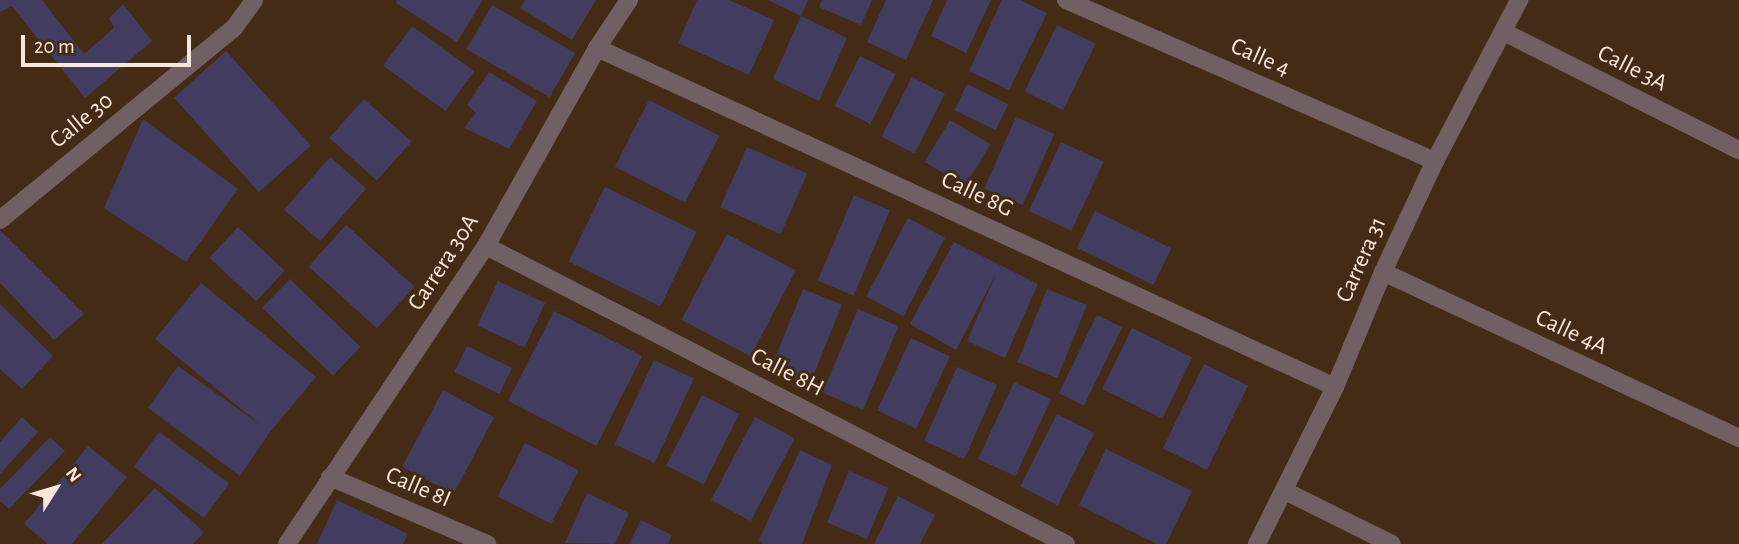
<!DOCTYPE html>
<style>
body{margin:0}
#map{position:relative;width:1739px;height:544px;overflow:hidden;background:#432b16;font-family:"Alegreya Sans",sans-serif}
div>[style]{position:absolute}
.building>*{inset:0;background:#433c61;transform-origin:0 0}
.minor>*{height:18px;margin:-9px;padding:0 9px;transform-origin:9px;border-radius:9px;background:#706064}
span{translate:-50% -50%;white-space:nowrap;text-align:center;line-height:1.15;-webkit-text-stroke:6px #432b16;paint-order:stroke}
.street-label{font-size:24px;color:#f7e7da}
.north{position:absolute;left:21px;top:453px;width:70px;height:70px;-webkit-text-stroke:5px #432b16;paint-order:stroke;rotate:53deg;font-size:19px;font-weight:700;line-height:28px;text-align:center;color:#f7e7da}
.north::after{content:'';display:block;margin:auto;width:24px;height:32px;background:#f7e7da;clip-path:polygon(50% 0,100% 100%,50% 72%,0 100%)}
.scale{position:absolute;left:21px;top:35px;width:170px;height:32px;box-sizing:border-box;border:4px solid #f7e7da;border-top:0;padding-left:9px;font-size:21px;line-height:24px;white-space:nowrap;color:#f7e7da;-webkit-text-stroke:5px #432b16;paint-order:stroke}
</style>
<div id="map">
<div class="building">
<div style="clip-path:polygon(0 0,42px 0,84px 54px,114px 28px,109px 18px,123px 4px,152px 41px,85px 98px,12px 6px,0 12px)"></div>
<div style="clip-path:polygon(397px 0,483px 0,457px 42px,396px 3px)"></div>
<div style="clip-path:polygon(525px 0,596px 0,572px 40px,520px 8px)"></div>
<div style="clip-path:polygon(697px 0,729px 0,774px 20px,749px 75px,678px 43px)"></div>
<div style="clip-path:polygon(768px 0,808px 0,801px 16px,847px 38px,819px 101px,773px 79px,801px 16px)"></div>
<div style="clip-path:polygon(822px 0,872px 0,861px 25px,819px 7px)"></div>
<div style="clip-path:polygon(886px 0,933px 0,906px 60px,867px 42px)"></div>
<div style="clip-path:polygon(947px 0,991px 0,966px 53px,931px 36px)"></div>
<div style="clip-path:polygon(1002px 0,1020px 0,1047px 13px,1009px 90px,969px 71px)"></div>
<div style="left:492px;top:5px;width:96px;height:51px;rotate:30deg"></div>
<div style="left:1057px;top:25px;width:43px;height:74px;rotate:26deg"></div>
<div style="left:412px;top:26px;width:77px;height:49px;rotate:36deg"></div>
<div style="left:226px;top:51px;width:127px;height:70px;rotate:48deg"></div>
<div style="left:860px;top:56px;width:40px;height:56px;rotate:27deg"></div>
<div style="clip-path:polygon(489px 72px,537px 101px,509px 149px,464px 128px,476px 113px,467px 105px)"></div>
<div style="left:912px;top:77px;width:37px;height:67px;rotate:27deg"></div>
<div style="left:967px;top:84px;width:46px;height:29px;rotate:26deg"></div>
<div style="left:364px;top:99px;width:64px;height:52px;rotate:42deg"></div>
<div style="left:649px;top:100px;width:79px;height:75px;rotate:27deg"></div>
<div style="left:1016px;top:117px;width:42px;height:78px;rotate:24deg"></div>
<div style="clip-path:polygon(143px 119px,238px 189px,186px 262px,104px 208px)"></div>
<div style="left:950px;top:120px;width:47px;height:49px;rotate:31deg"></div>
<div style="left:1061px;top:142px;width:47px;height:76px;rotate:25deg"></div>
<div style="left:747px;top:147px;width:66px;height:66px;rotate:24deg"></div>
<div style="left:330px;top:157px;width:48px;height:70px;rotate:41deg"></div>
<div style="left:605px;top:187px;width:102px;height:83px;rotate:26deg"></div>
<div style="left:854px;top:195px;width:39px;height:93px;rotate:23deg"></div>
<div style="left:1095px;top:211px;width:85px;height:41px;rotate:26deg"></div>
<div style="left:908px;top:218px;width:42px;height:89px;rotate:28deg"></div>
<div style="left:346px;top:225px;width:92px;height:56px;rotate:42deg"></div>
<div style="left:238px;top:227px;width:64px;height:42px;rotate:43deg"></div>
<div style="clip-path:polygon(0 230px,84px 314px,54px 340px,0 283px)"></div>
<div style="left:727px;top:234px;width:78px;height:97px;rotate:28deg"></div>
<div style="clip-path:polygon(954px 242px,1038px 284px,1005px 358px,967px 341px,996px 274px,956px 350px,910px 324px)"></div>
<div style="left:290px;top:279px;width:98px;height:40px;rotate:44deg"></div>
<div style="left:498px;top:281px;width:52px;height:49px;rotate:25deg"></div>
<div style="clip-path:polygon(201px 283px,316px 377px,270px 432px,240px 476px,148px 408px,178px 366px,262px 426px,155px 339px)"></div>
<div style="left:803px;top:289px;width:42px;height:87px;rotate:22deg"></div>
<div style="left:1047px;top:289px;width:43px;height:79px;rotate:22deg"></div>
<div style="clip-path:polygon(0 304px,53px 356px,22px 389px,0 369px)"></div>
<div style="left:858px;top:309px;width:44px;height:91px;rotate:23deg"></div>
<div style="left:554px;top:311px;width:99px;height:101px;rotate:27deg"></div>
<div style="left:1097px;top:315px;width:28px;height:87px;rotate:26deg"></div>
<div style="left:1132px;top:328px;width:67px;height:68px;rotate:26deg"></div>
<div style="left:911px;top:338px;width:43px;height:80px;rotate:25deg"></div>
<div style="left:467px;top:346px;width:50px;height:29px;rotate:26deg"></div>
<div style="left:654px;top:360px;width:44px;height:93px;rotate:25deg"></div>
<div style="left:1204px;top:364px;width:49px;height:94px;rotate:26deg"></div>
<div style="left:957px;top:367px;width:44px;height:81px;rotate:24deg"></div>
<div style="left:1014px;top:382px;width:41px;height:85px;rotate:25deg"></div>
<div style="left:443px;top:390px;width:58px;height:87px;rotate:28deg"></div>
<div style="left:702px;top:395px;width:42px;height:79px;rotate:27deg"></div>
<div style="left:1057px;top:414px;width:42px;height:81px;rotate:27deg"></div>
<div style="clip-path:polygon(22px 417px,38px 432px,0 474px,0 442px)"></div>
<div style="left:755px;top:417px;width:45px;height:94px;rotate:28deg"></div>
<div style="left:159px;top:432px;width:87px;height:43px;rotate:36deg"></div>
<div style="clip-path:polygon(50px 437px,65px 451px,9px 509px,0 501px,0 489px)"></div>
<div style="left:525px;top:443px;width:60px;height:60px;rotate:27deg"></div>
<div style="clip-path:polygon(88px 446px,127px 477px,72px 544px,48px 544px,24px 524px)"></div>
<div style="clip-path:polygon(1106px 449px,1192px 491px,1166px 544px,1157px 544px,1079px 505px)"></div>
<div style="clip-path:polygon(800px 450px,832px 465px,802px 544px,763px 544px,759px 540px)"></div>
<div style="left:849px;top:471px;width:43px;height:56px;rotate:23deg"></div>
<div style="clip-path:polygon(155px 488px,204px 532px,193px 544px,102px 544px)"></div>
<div style="clip-path:polygon(587px 493px,629px 513px,615px 544px,565px 543px)"></div>
<div style="clip-path:polygon(898px 496px,935px 515px,920px 544px,874px 544px)"></div>
<div style="clip-path:polygon(337px 500px,408px 534px,403px 544px,317px 544px)"></div>
<div style="clip-path:polygon(641px 520px,672px 535px,668px 544px,629px 544px)"></div>
</div>
<div class="minor">
<div style="left:1066px;top:0;width:403px;rotate:23.6deg"></div>
<div style="left:1504px;top:32px;width:263px;rotate:26.7deg"></div>
<div style="left:597px;top:48px;width:812px;rotate:24.67deg"></div>
<div style="left:0;top:220px;width:303px;rotate:-39.4deg"></div>
<div style="left:234px;top:28px;width:34px;rotate:-54deg"></div>
<div style="left:486px;top:246px;width:652px;rotate:27.19deg"></div>
<div style="left:1383px;top:272px;width:393px;rotate:25deg"></div>
<div style="left:330px;top:477px;width:171px;rotate:23.1deg"></div>
<div style="left:1285px;top:491px;width:119px;rotate:26.4deg"></div>
<div style="left:287px;top:544px;width:358px;rotate:-56.3deg"></div>
<div style="left:486px;top:246px;width:227px;rotate:-60.7deg"></div>
<div style="left:597px;top:48px;width:58px;rotate:-56.3deg"></div>
<div style="left:1257px;top:544px;width:175px;rotate:-63.6deg"></div>
<div style="left:1335px;top:387px;width:125px;rotate:-67.3deg"></div>
<div style="left:1383px;top:272px;width:123px;rotate:-64.9deg"></div>
<div style="left:1435px;top:161px;width:182px;rotate:-62.4deg"></div>
</div>
<div class="street-label">
<span style="left:1260px;top:58px;rotate:24deg">Calle 4</span>
<span style="left:1632px;top:69px;rotate:27deg">Calle 3A</span>
<span style="left:82px;top:121px;rotate:-39deg">Calle 30</span>
<span style="left:977px;top:195px;rotate:25deg">Calle 8G</span>
<span style="left:1362px;top:260px;rotate:-66deg">Carrera 31</span>
<span style="left:444px;top:263px;rotate:-57deg">Carrera 30A</span>
<span style="left:1571px;top:333px;rotate:25deg">Calle 4A</span>
<span style="left:787px;top:373px;rotate:27deg">Calle 8H</span>
<span style="left:418px;top:488px;rotate:23deg">Calle 8I</span>
</div>
<div class="north">N</div>
<div class="scale">20 m</div>
</div>
